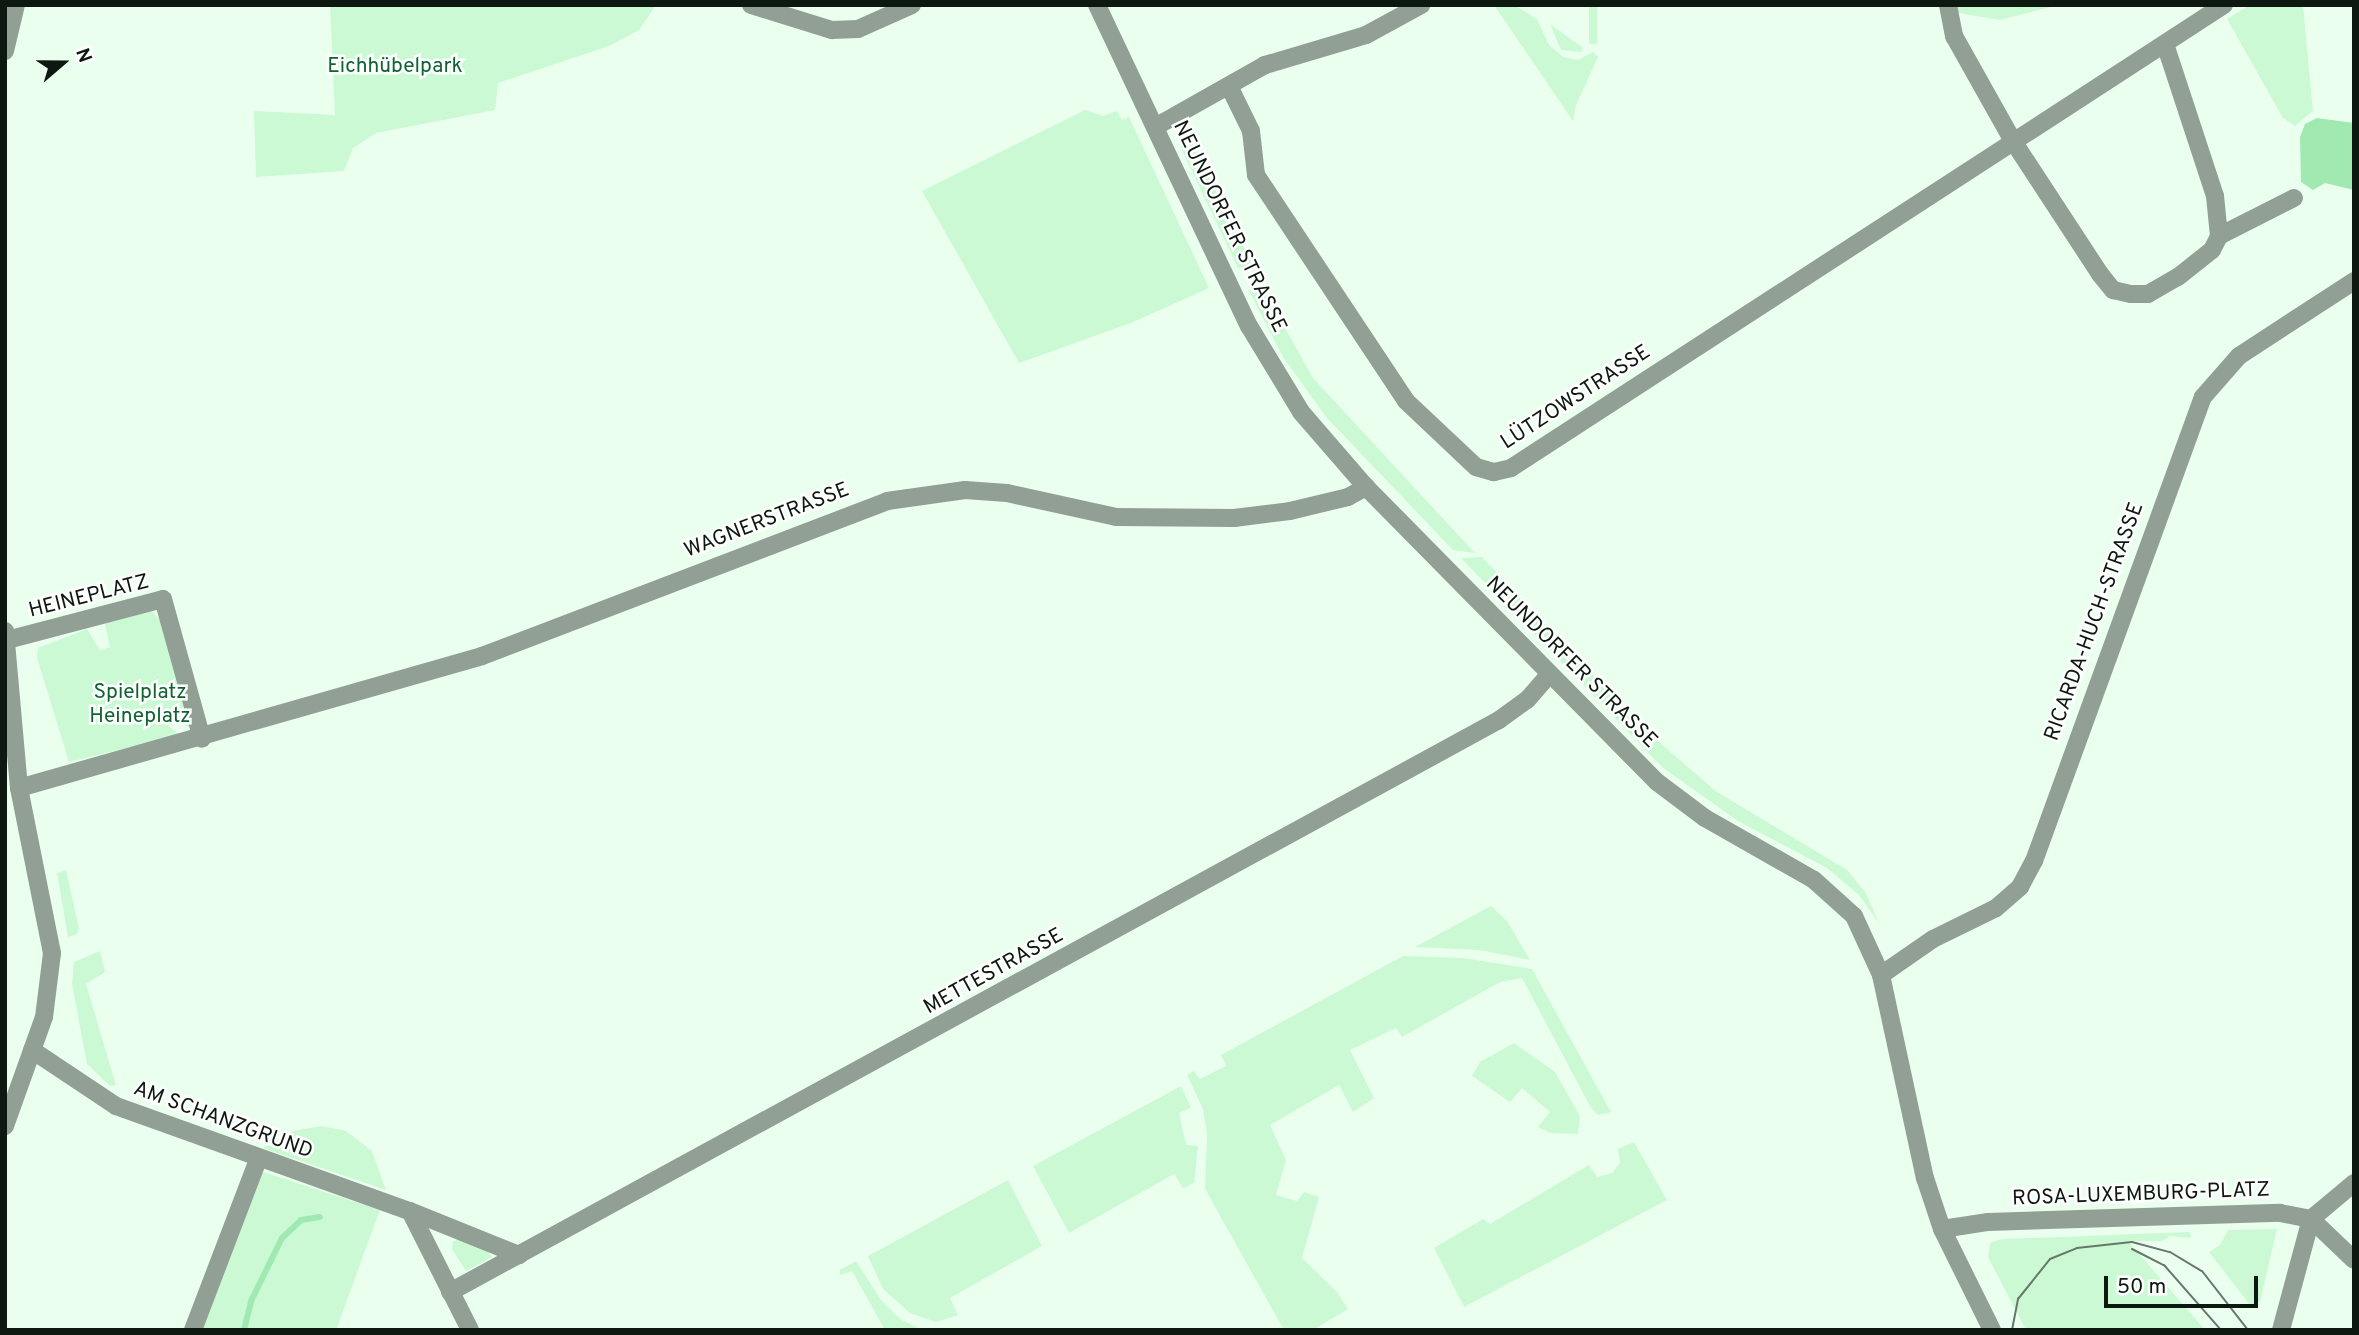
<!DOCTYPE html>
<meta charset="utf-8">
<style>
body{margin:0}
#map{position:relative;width:2359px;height:1335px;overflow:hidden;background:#ebffef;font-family:Overpass,sans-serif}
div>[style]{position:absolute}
.green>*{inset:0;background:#caf9d4;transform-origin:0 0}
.water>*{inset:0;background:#a0eab2}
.stream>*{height:6px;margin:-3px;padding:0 3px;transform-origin:3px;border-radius:3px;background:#a0eab2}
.minor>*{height:18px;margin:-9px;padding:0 9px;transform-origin:9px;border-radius:9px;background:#919f94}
.tertiary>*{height:18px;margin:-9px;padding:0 9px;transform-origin:9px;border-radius:9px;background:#919f94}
.tram>*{height:2px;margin:-1px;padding:0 1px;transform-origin:1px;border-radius:1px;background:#68776b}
span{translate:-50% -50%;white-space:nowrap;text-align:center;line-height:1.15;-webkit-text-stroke:5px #fff;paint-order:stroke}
.park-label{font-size:21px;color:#0f6332}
.street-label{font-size:21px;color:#0d1910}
.frame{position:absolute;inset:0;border:7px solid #0d1910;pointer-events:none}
.north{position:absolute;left:28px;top:28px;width:70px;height:70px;-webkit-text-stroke:5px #fff;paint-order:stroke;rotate:70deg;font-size:19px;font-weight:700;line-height:28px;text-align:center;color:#0d1910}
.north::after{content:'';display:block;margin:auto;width:24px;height:32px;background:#0d1910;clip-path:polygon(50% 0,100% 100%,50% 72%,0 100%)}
.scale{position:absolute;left:2104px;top:1276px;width:154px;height:32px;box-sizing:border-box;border:4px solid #0d1910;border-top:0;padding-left:9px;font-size:21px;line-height:24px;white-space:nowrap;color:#0d1910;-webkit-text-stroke:5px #fff;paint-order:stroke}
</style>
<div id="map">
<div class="green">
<div style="clip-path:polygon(330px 5px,656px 5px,639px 30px,609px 46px,498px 83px,495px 110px,376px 133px,353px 148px,344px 171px,256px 177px,254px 111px,335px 115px)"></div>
<div style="clip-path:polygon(1494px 5px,1514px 5px,1537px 19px,1549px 45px,1563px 57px,1578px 60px,1593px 52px,1598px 57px,1576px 105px,1573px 121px)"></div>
<div style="left:1589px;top:5px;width:8px;height:39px"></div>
<div style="clip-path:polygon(1956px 5px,2058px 5px,2000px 20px,1958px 13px)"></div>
<div style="clip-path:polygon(2250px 5px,2303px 5px,2313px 111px,2295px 126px,2283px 118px,2227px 19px)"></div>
<div style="clip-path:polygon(1550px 24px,1583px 48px,1581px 52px,1561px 50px)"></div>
<div style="clip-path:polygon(1085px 110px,1103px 116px,1117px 111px,1122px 120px,1129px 117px,1209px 288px,1131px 323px,1019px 363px,922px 191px)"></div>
<div style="clip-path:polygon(1184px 127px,1255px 270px,1238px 268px,1180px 146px)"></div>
<div style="clip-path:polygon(1261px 285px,1313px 378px,1475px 553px,1453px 550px,1326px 417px,1283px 357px,1249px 291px)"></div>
<div style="clip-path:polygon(1482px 557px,1639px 725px,1717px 792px,1847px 870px,1866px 893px,1879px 923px,1859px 895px,1827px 868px,1738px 821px,1662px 767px,1461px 558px)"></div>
<div style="clip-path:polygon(150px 609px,163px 623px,192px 723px,189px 727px,171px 719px,166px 724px,180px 735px,69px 762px,37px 658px,38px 648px,87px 629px,100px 650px,110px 647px,104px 620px)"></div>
<div style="clip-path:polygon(66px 870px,79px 928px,77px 934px,68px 937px,57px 873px)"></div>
<div style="clip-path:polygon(1491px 906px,1507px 921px,1530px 960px,1480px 950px,1415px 947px)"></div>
<div style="clip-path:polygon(100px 951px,105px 972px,86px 984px,116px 1085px,110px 1086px,87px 1064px,72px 984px,74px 962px)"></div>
<div style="clip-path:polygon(1403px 956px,1463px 958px,1532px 969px,1611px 1112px,1598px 1115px,1591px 1108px,1522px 978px,1500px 982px,1402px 1037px,1396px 1028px,1350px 1050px,1374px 1098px,1353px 1112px,1339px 1085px,1270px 1125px,1286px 1160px,1276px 1195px,1297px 1201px,1304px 1192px,1319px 1197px,1302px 1258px,1337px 1292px,1348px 1309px,1313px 1330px,1284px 1330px,1205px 1189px,1207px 1134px,1203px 1109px,1187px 1075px,1194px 1071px,1200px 1079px,1226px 1066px,1221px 1055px)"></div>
<div style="clip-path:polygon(1514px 1043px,1555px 1072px,1580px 1116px,1578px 1134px,1550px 1133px,1538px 1127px,1550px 1112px,1522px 1088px,1510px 1102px,1472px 1076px,1480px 1062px)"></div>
<div style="clip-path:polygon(1181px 1086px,1191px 1108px,1179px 1113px,1186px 1145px,1198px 1146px,1194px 1183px,1183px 1188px,1174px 1174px,1069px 1233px,1033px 1166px)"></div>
<div style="clip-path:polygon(322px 1126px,346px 1131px,372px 1151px,386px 1190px,263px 1148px,293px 1131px)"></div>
<div style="clip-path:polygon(1634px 1142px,1667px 1200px,1464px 1307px,1434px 1248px,1483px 1219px,1490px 1224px,1589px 1165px,1597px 1177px,1612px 1173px,1620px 1163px,1618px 1149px)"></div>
<div style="clip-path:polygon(263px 1172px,380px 1210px,336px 1330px,202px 1330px)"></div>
<div style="clip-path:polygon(1008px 1180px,1042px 1246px,950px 1298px,958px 1315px,936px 1322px,910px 1313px,883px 1289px,868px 1256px)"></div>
<div style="clip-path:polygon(2277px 1229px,2260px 1302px,2250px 1305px,2209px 1252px,2220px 1245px,2228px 1230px)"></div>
<div style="clip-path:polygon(2190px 1232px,2191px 1238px,2170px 1236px,2162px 1241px,2128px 1241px,2205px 1330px,2026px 1330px,1988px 1257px,1990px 1243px,2002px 1239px)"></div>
<div style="clip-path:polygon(459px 1240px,487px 1251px,492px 1257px,466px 1271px,452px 1249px,453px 1241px)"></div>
<div style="clip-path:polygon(856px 1261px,881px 1300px,900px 1319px,922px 1330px,885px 1330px,852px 1271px,840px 1275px,840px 1270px)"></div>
</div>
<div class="water">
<div style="clip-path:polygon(2317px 118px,2354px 123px,2354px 190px,2325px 183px,2313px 190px,2301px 182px,2300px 137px,2305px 124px)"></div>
</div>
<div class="stream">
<div style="left:244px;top:1330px;width:32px;rotate:-76deg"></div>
<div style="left:252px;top:1299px;width:68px;rotate:-63.8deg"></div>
<div style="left:282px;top:1238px;width:26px;rotate:-43deg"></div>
<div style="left:301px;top:1220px;width:19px;rotate:-9deg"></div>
</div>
<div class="minor">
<div style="left:751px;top:5px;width:85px;rotate:17.2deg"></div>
<div style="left:832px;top:30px;width:26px;rotate:-2deg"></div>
<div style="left:858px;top:29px;width:59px;rotate:-24deg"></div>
<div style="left:1948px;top:5px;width:32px;rotate:79deg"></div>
<div style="left:1954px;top:36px;width:120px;rotate:60.7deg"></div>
<div style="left:2013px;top:141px;width:159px;rotate:56.8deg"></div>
<div style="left:2100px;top:274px;width:21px;rotate:51deg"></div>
<div style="left:2113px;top:290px;width:18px;rotate:13deg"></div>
<div style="left:2131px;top:294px;width:17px"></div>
<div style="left:2148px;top:294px;width:34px;rotate:-30deg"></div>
<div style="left:2178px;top:277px;width:43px;rotate:-38.5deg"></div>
<div style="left:2212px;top:250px;width:16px;rotate:-63deg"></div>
<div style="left:2219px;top:236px;width:40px;rotate:-95.7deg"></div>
<div style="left:2215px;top:196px;width:160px;rotate:-108.2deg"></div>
<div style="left:5px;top:51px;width:47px;rotate:-76.6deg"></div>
<div style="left:1229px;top:86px;width:50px;rotate:63.9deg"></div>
<div style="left:1251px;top:131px;width:44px;rotate:83.5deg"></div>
<div style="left:1256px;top:175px;width:271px;rotate:56.4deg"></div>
<div style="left:1406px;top:401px;width:96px;rotate:43.3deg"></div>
<div style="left:1476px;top:467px;width:19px;rotate:16deg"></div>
<div style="left:1494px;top:472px;width:17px;rotate:-13deg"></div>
<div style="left:1511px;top:468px;width:850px;rotate:-33deg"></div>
<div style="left:1155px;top:127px;width:126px;rotate:-29.4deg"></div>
<div style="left:1265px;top:65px;width:105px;rotate:-16.5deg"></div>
<div style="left:1366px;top:35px;width:63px;rotate:-28.6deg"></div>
<div style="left:2219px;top:236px;width:84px;rotate:-26.9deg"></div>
<div style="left:5px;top:631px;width:158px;rotate:84.9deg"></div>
<div style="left:19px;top:788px;width:168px;rotate:78.7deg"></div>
<div style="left:52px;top:953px;width:64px;rotate:97.1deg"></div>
<div style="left:44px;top:1017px;width:116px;rotate:109.7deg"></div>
<div style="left:7px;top:640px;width:161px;rotate:-14.7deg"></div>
<div style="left:163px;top:599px;width:145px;rotate:74.4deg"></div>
<div style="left:19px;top:788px;width:481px;rotate:-15.9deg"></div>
<div style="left:482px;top:656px;width:434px;rotate:-20.9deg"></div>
<div style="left:887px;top:501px;width:79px;rotate:-8deg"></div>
<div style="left:965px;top:490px;width:42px;rotate:4.1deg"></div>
<div style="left:1007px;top:493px;width:112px;rotate:12.4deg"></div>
<div style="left:1116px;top:517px;width:118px;rotate:0.5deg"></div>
<div style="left:1234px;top:518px;width:56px;rotate:-7.1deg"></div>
<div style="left:1290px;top:511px;width:60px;rotate:-13.6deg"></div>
<div style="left:1348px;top:497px;width:21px;rotate:-29deg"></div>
<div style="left:1881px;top:975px;width:63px;rotate:-34.7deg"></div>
<div style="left:1933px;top:939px;width:70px;rotate:-26.2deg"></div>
<div style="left:1996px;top:908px;width:32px;rotate:-41deg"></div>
<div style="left:2020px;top:887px;width:30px;rotate:-62deg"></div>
<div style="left:2034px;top:861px;width:494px;rotate:-70deg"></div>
<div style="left:2203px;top:397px;width:55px;rotate:-48.7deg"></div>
<div style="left:2239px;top:356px;width:137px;rotate:-33.1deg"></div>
<div style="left:32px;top:1050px;width:101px;rotate:33.7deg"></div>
<div style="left:116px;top:1106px;width:312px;rotate:19.7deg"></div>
<div style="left:410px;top:1211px;width:118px;rotate:22deg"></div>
<div style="left:410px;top:1211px;width:133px;rotate:63.2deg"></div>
<div style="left:2311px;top:1219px;width:56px;rotate:-39.9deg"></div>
<div style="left:1942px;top:1229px;width:47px;rotate:-8.7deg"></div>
<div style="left:1988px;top:1222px;width:292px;rotate:-1.8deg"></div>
<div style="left:2280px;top:1213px;width:32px;rotate:11deg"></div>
<div style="left:2311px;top:1219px;width:59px;rotate:43.6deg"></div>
<div style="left:450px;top:1292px;width:1195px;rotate:-28.6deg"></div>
<div style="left:1499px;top:720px;width:34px;rotate:-36deg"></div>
<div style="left:1527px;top:700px;width:32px;rotate:-49deg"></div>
<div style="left:193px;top:1330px;width:182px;rotate:-69.1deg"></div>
<div style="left:2281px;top:1330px;width:115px;rotate:-74.9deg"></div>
</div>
<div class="tertiary">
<div style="left:1097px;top:5px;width:355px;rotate:64.7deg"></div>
<div style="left:1249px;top:326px;width:100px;rotate:58.8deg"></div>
<div style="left:1301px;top:412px;width:99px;rotate:49.1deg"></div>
<div style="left:1366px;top:487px;width:414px;rotate:45.4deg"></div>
<div style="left:1657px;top:782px;width:60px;rotate:36.9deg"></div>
<div style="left:1705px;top:818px;width:125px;rotate:29.6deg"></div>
<div style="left:1814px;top:880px;width:54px;rotate:42deg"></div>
<div style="left:1854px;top:916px;width:65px;rotate:65.4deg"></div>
<div style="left:1881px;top:975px;width:208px;rotate:77.8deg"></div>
<div style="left:1925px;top:1178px;width:54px;rotate:71.6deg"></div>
<div style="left:1942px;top:1229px;width:113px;rotate:63.7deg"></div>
</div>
<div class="tram">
<div style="left:2132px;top:1249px;width:36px;rotate:27deg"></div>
<div style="left:2164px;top:1265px;width:86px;rotate:48.8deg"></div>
<div style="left:2012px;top:1330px;width:32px;rotate:-79deg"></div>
<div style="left:2018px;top:1299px;width:51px;rotate:-51.3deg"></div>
<div style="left:2050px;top:1259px;width:29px;rotate:-22deg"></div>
<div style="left:2077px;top:1248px;width:55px;rotate:-6.2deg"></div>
<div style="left:2132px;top:1242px;width:39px;rotate:15deg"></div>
<div style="left:2170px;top:1252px;width:37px;rotate:31deg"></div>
<div style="left:2202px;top:1271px;width:75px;rotate:52.1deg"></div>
</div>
<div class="park-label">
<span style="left:395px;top:67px">Eichhübelpark</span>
<span style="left:140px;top:705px">Spielplatz<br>Heineplatz</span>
</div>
<div class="street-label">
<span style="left:1229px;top:227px;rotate:64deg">NEUNDORFER STRASSE</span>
<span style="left:1576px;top:398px;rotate:-33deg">LÜTZOWSTRASSE</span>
<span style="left:767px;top:521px;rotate:-21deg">WAGNERSTRASSE</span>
<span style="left:89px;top:597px;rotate:-14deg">HEINEPLATZ</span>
<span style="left:2095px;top:622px;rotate:-70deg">RICARDA-HUCH-STRASSE</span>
<span style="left:1571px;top:663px;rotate:45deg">NEUNDORFER STRASSE</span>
<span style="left:994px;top:972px;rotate:-29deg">METTESTRASSE</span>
<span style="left:223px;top:1121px;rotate:20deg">AM SCHANZGRUND</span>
<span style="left:2141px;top:1195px;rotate:-2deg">ROSA-LUXEMBURG-PLATZ</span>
</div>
<div class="frame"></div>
<div class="north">N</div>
<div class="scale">50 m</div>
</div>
